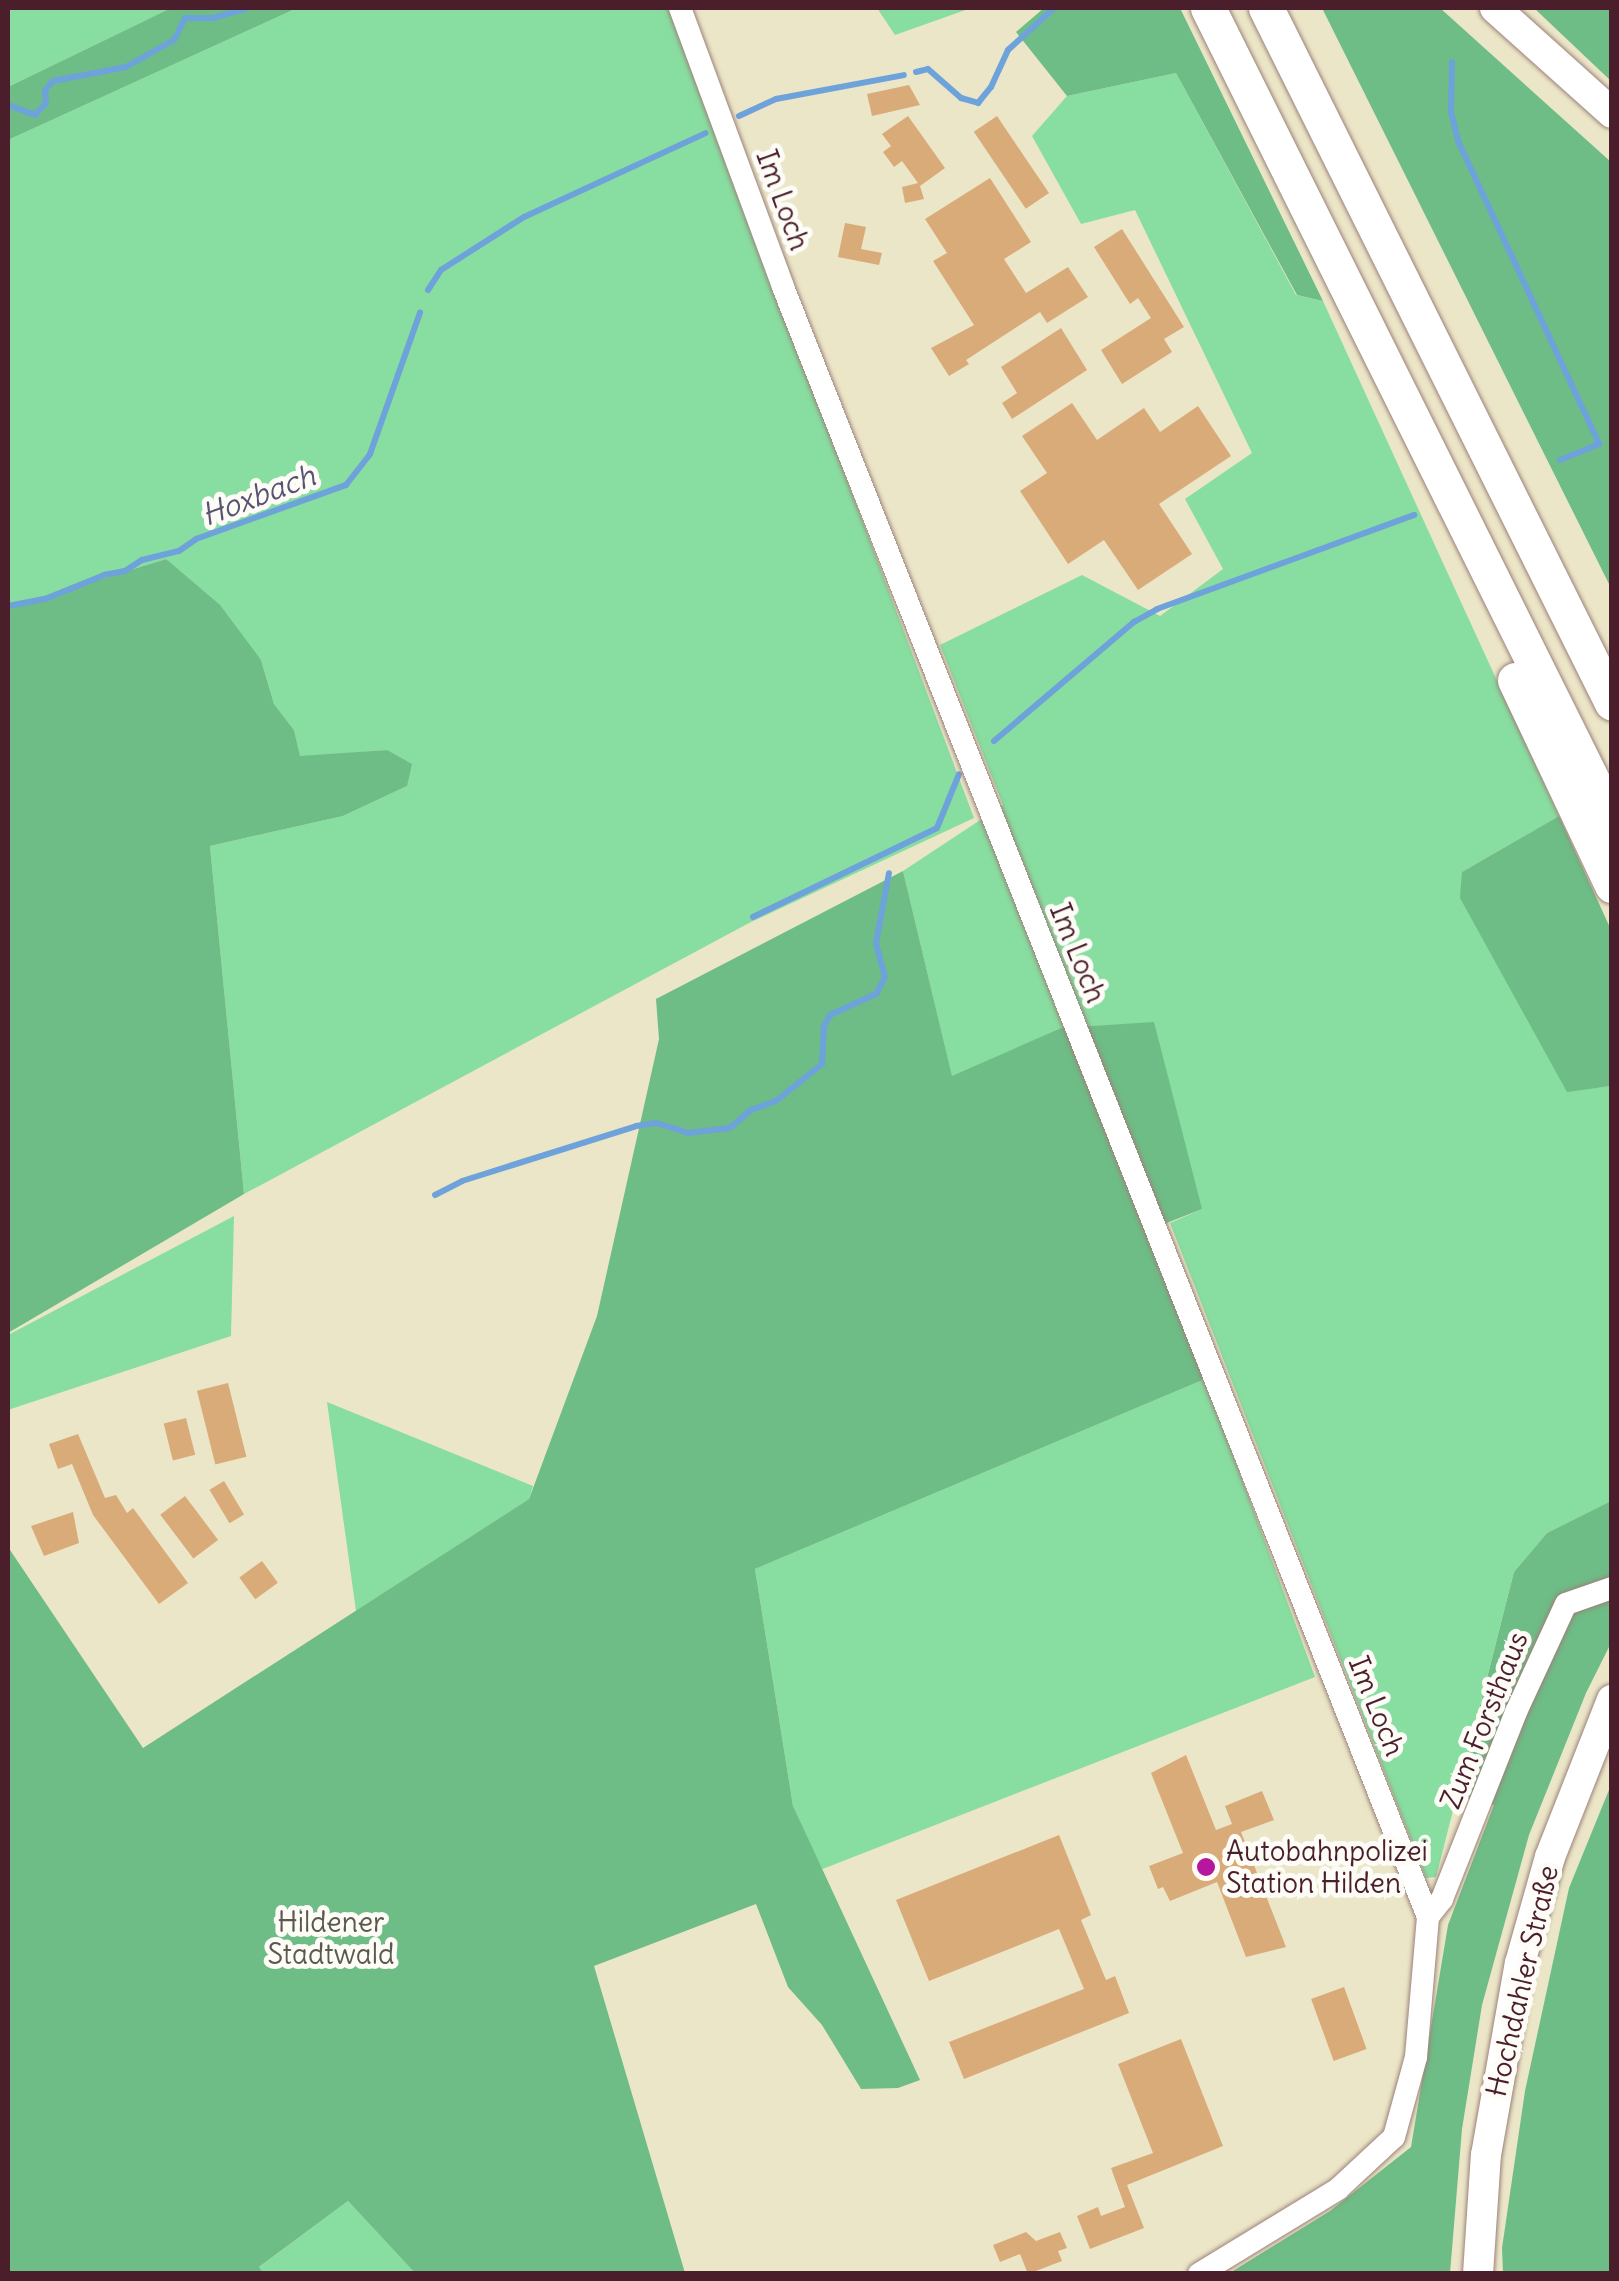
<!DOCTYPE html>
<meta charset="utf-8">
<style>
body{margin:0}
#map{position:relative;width:1619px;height:2281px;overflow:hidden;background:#ece6c8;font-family:Delius,sans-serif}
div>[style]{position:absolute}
.green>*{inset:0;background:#88dda0}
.forest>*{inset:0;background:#6ebc86}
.stream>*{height:6px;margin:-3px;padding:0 3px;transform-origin:3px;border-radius:3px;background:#6ea2da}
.building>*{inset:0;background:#d9ab79;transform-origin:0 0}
.roads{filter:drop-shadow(0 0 2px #9b827a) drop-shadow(0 0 2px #9b827a)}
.minor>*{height:22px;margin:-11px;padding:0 11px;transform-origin:11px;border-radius:11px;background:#fff}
.major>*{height:30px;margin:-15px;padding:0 15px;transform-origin:15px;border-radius:15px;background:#fff}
.highway>*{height:35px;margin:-17.5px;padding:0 17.5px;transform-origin:17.5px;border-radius:17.5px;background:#fff}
.dots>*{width:28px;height:28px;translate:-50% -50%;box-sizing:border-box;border:5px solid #fdfcf7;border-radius:50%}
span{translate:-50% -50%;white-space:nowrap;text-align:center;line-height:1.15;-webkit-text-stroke:10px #fdfcf7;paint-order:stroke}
.street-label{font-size:28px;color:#4a1f2b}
.poi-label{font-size:28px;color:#4a1f2b}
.left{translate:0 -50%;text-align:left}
.park-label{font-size:28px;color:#5d584e}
.water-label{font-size:30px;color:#585371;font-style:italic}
.frame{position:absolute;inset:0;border:10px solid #4a1f2b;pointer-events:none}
</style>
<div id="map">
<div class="green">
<div style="clip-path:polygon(8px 8px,171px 8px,8px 87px)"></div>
<div style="clip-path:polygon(297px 8px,670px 8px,974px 818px,749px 923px,244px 1194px,210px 846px,343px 816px,407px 786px,387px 750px,300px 757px,294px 730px,274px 704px,261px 660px,166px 559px,8px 608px,8px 140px)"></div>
<div style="clip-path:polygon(877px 8px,971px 8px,895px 35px)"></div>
<div style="clip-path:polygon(1176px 73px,1296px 295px,1323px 301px,1559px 816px,1462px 872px,1567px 1091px,1611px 1086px,1611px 1501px,1547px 1533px,1514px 1572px,1436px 1877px,1426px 1878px,1170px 1223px,1202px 1209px,1061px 1028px,952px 1077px,903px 871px,1003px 805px,940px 645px,1082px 575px,1160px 616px,1223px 569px,1185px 499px,1252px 453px,1135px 210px,1081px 224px,1032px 136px,1067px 96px)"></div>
<div style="clip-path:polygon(234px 1216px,231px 1336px,8px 1410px,8px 1335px)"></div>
<div style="clip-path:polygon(1205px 1379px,1315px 1677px,820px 1870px,793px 1806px,755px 1569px)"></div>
<div style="clip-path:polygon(327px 1402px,533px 1486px,529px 1499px,356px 1611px)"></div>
<div style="clip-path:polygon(348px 2201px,415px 2273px,263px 2274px,258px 2268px)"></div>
</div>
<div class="forest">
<div style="clip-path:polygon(171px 8px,297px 8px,8px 140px,8px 87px)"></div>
<div style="clip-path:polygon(1044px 8px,1180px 8px,1323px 301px,1297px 295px,1176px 73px,1067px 96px,1016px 32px)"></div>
<div style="clip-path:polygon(1322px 8px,1440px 8px,1611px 162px,1611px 588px)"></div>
<div style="clip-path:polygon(1534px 8px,1611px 8px,1611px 81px)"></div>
<div style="clip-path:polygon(166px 559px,220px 605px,261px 660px,274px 704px,294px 730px,300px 756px,387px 750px,412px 764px,407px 786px,343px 816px,210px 846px,244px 1194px,8px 1333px,8px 608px)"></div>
<div style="clip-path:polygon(1559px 816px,1612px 932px,1611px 1086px,1567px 1092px,1460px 898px,1462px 872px)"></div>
<div style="clip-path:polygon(903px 871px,952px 1076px,1061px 1028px,1154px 1022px,1202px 1209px,1149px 1230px,1205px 1379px,755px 1569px,793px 1806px,920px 2080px,898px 2088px,861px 2089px,822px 2025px,788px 1987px,756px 1904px,594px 1966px,685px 2273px,415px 2273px,348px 2201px,259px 2267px,263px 2273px,8px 2273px,8px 1547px,143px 1748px,529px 1499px,597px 1316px,659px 1039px,656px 999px)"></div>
<div style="clip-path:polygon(1611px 1501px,1611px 1643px,1586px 1693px,1529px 1835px,1482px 2005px,1462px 2129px,1450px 2273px,1228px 2274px,1330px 2211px,1411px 2147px,1448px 1925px,1494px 1805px,1457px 1796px,1514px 1572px,1547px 1533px)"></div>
<div style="clip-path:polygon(1611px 1785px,1611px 2273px,1503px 2273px,1502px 2248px,1525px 2091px,1569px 1888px)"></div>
</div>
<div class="stream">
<div style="left:1452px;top:62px;width:50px;rotate:91.1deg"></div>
<div style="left:1451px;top:112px;width:30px;rotate:76deg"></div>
<div style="left:1458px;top:141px;width:334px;rotate:65deg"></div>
<div style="left:1599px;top:444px;width:42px;rotate:157.7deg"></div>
<div style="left:916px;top:72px;width:12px;rotate:-14deg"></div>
<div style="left:928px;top:69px;width:44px;rotate:41.3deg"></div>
<div style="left:961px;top:98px;width:18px;rotate:16deg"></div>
<div style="left:978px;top:103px;width:21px;rotate:-51deg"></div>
<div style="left:991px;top:87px;width:41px;rotate:-65.3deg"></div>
<div style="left:1008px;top:50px;width:62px;rotate:-42.4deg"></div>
<div style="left:8px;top:105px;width:29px;rotate:20deg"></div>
<div style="left:35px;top:115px;width:16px;rotate:-47deg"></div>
<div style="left:46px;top:103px;width:13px;rotate:-94deg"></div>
<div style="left:45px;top:90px;width:12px;rotate:-48deg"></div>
<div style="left:53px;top:81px;width:74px;rotate:-10.9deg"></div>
<div style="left:126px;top:67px;width:55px;rotate:-29.4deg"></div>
<div style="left:174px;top:40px;width:25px;rotate:-63deg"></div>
<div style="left:185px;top:18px;width:28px"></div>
<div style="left:213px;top:18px;width:36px;rotate:-16deg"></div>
<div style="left:739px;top:116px;width:41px;rotate:-24.7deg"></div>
<div style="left:776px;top:99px;width:130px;rotate:-10.6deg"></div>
<div style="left:428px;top:290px;width:24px;rotate:-57deg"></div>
<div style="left:441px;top:270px;width:98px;rotate:-32.6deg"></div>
<div style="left:524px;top:217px;width:200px;rotate:-24.8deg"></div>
<div style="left:8px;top:606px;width:38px;rotate:-11deg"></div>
<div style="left:45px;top:599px;width:64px;rotate:-22.1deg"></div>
<div style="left:104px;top:575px;width:21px;rotate:-11deg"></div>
<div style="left:125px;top:571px;width:20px;rotate:-33deg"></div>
<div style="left:142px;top:560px;width:38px;rotate:-14deg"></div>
<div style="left:179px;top:551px;width:21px;rotate:-35deg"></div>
<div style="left:196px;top:539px;width:159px;rotate:-19.8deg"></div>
<div style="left:346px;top:485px;width:39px;rotate:-52deg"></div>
<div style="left:370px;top:454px;width:150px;rotate:-70.5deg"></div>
<div style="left:994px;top:741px;width:184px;rotate:-40.4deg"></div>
<div style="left:1134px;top:622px;width:26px;rotate:-29deg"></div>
<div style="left:1157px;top:609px;width:274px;rotate:-20.1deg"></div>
<div style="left:753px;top:917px;width:204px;rotate:-25.8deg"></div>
<div style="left:937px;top:828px;width:58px;rotate:-67.8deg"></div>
<div style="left:435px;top:1195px;width:30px;rotate:-27deg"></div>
<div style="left:462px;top:1181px;width:182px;rotate:-17.5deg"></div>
<div style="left:636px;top:1126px;width:20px;rotate:-9deg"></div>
<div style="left:656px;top:1123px;width:34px;rotate:17deg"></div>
<div style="left:688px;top:1133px;width:42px;rotate:-6.8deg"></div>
<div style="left:730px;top:1128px;width:28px;rotate:-41deg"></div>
<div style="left:751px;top:1110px;width:27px;rotate:-20deg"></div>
<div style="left:776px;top:1101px;width:59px;rotate:-38.8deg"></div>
<div style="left:822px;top:1064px;width:38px;rotate:-87deg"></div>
<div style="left:824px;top:1026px;width:13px;rotate:-61deg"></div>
<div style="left:830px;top:1015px;width:51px;rotate:-24.5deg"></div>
<div style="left:876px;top:994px;width:19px;rotate:-62deg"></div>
<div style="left:885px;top:977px;width:35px;rotate:-105deg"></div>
<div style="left:876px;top:943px;width:71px;rotate:-79.5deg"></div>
</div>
<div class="building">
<div style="clip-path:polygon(909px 85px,920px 105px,872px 116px,867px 94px)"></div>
<div style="clip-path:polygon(908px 116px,945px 168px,920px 186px,924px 199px,905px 203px,902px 187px,918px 183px,902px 161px,894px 167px,883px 152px,891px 146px,882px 134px)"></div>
<div style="left:997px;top:116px;width:93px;height:28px;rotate:56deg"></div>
<div style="clip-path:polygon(990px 178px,1031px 242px,1004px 259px,1026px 293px,1068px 267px,1088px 297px,1047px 323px,1040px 312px,966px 360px,969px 364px,949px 376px,931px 348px,974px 325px,933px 261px,947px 253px,925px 219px)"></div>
<div style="clip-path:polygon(845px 223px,866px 227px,861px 249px,882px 253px,879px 265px,838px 257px)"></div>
<div style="clip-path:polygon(1122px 229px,1184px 327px,1164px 339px,1172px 352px,1122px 384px,1101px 350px,1151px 318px,1138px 298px,1130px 304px,1094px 247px)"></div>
<div style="clip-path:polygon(1061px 328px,1087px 370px,1012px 419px,1002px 403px,1017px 393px,1001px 367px)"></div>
<div style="clip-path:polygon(1072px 403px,1097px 440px,1144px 408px,1160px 432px,1198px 406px,1231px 456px,1159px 504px,1192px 554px,1138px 590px,1104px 540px,1068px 564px,1020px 491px,1047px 473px,1022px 436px)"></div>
<div style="left:228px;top:1383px;width:76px;height:32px;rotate:76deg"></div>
<div style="left:186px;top:1418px;width:38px;height:23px;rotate:76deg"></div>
<div style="clip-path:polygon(78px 1434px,105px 1498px,116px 1495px,127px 1513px,133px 1508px,188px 1583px,159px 1604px,93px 1515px,72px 1464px,58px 1469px,49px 1444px)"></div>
<div style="left:224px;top:1481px;width:39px;height:17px;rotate:59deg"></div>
<div style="left:185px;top:1496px;width:55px;height:31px;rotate:53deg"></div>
<div style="clip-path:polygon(73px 1512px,79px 1543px,44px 1556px,31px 1526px)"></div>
<div style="left:262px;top:1561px;width:27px;height:28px;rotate:54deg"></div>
<div style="clip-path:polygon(1186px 1755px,1216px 1830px,1232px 1824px,1225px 1806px,1262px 1791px,1274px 1820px,1241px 1832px,1286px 1947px,1246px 1957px,1217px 1882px,1170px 1901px,1163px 1887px,1158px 1889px,1149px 1866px,1183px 1853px,1151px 1773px)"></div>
<div style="clip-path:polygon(1059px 1835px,1091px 1915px,1081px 1920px,1106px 1980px,1115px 1976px,1129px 2013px,964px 2079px,949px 2042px,1084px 1989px,1059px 1929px,929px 1981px,896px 1900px)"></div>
<div style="left:1344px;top:1987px;width:66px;height:35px;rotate:70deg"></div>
<div style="clip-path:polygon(1181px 2039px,1223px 2146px,1127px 2185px,1144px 2228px,1090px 2249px,1077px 2216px,1098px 2207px,1101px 2216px,1125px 2207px,1111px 2168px,1153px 2153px,1118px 2064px)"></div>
<div style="clip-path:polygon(1026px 2232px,1036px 2241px,1060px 2232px,1067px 2248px,1058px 2251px,1062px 2261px,1028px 2274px,1020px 2254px,1000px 2262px,993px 2245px)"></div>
</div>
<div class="roads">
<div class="minor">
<div style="left:680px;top:8px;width:297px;rotate:69.7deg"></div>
<div style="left:783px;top:287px;width:1753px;rotate:68.41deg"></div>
<div style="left:1199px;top:2274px;width:163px;rotate:-31.4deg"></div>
<div style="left:1338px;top:2189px;width:76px;rotate:-42.9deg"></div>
<div style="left:1394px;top:2137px;width:83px;rotate:-74.6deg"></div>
<div style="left:1416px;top:2057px;width:141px;rotate:-85.1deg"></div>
<div style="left:1428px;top:1917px;width:23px;rotate:-52deg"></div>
<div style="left:1442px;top:1899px;width:201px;rotate:-68.4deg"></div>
<div style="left:1516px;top:1712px;width:119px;rotate:-65.2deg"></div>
<div style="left:1566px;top:1604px;width:49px;rotate:-19.2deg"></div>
</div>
<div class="major">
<div style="left:1495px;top:8px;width:157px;rotate:41.9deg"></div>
<div style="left:1478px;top:2274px;width:119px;rotate:-86.2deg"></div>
<div style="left:1486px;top:2155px;width:195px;rotate:-80deg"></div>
<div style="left:1520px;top:1963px;width:110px;rotate:-74.2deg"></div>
<div style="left:1550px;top:1857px;width:169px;rotate:-68.5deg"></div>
</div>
<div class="highway">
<div style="left:1208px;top:8px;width:907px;rotate:63.55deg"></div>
<div style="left:1266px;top:8px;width:776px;rotate:63.53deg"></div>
<div style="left:1515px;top:680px;width:227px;rotate:64.7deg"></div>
</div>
</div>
<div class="dots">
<div style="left:1206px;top:1867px;background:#b5179e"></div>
</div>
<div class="street-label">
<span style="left:783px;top:200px;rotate:70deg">Im Loch</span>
<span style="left:1078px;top:953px;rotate:68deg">Im Loch</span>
<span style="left:1377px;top:1706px;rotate:68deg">Im Loch</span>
<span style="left:1484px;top:1720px;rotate:-68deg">Zum Forsthaus</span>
<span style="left:1522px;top:1981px;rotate:-77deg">Hochdahler Straße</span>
</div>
<div class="poi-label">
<span class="left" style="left:1226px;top:1867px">Autobahnpolizei<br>Station Hilden</span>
</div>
<div class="park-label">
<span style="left:331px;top:1938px">Hildener<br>Stadtwald</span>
</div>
<div class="water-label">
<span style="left:258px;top:495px;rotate:-21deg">Hoxbach</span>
</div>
<div class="frame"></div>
</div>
